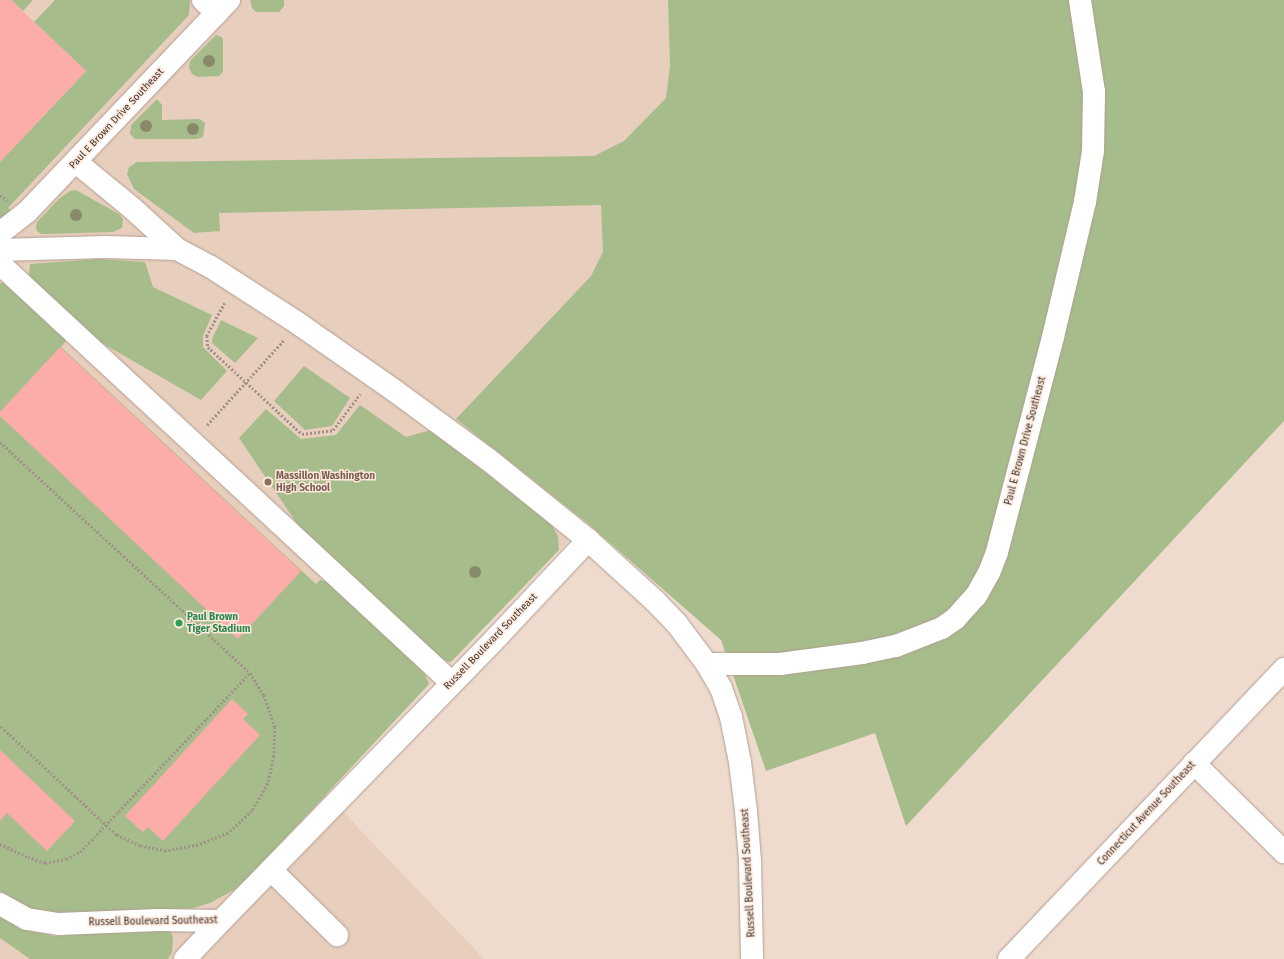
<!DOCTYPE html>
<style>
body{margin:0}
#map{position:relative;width:1284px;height:959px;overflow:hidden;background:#efdbce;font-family:"Fira Sans",sans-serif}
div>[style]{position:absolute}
.built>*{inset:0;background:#e8cebd}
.green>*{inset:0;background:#a7bc8b}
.building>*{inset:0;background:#fcadaa}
.path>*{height:2.5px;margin-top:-1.25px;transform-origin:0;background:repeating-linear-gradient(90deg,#a09288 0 2px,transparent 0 4px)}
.roads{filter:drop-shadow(0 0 1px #b19e92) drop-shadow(0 0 1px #b19e92)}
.minor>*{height:22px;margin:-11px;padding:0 11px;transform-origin:11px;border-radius:11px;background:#fff}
.trees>*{width:12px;height:12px;margin:-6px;border-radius:50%;background:#898a69}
.dots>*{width:11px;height:11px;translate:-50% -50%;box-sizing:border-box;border:2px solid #fde8db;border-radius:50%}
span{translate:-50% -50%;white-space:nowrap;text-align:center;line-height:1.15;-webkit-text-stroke:3px #fde8db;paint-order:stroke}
.street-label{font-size:10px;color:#3c342f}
.education-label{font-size:10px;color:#785e54;font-weight:700}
.left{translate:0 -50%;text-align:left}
.leisure-label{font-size:10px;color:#27864d;font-weight:700}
</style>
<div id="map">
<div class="built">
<div style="clip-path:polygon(0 0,891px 0,485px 442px,586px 522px,325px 793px,484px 959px,0 959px)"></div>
</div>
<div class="green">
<div style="clip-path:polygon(11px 0,33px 0,23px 11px)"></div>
<div style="clip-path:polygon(55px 0,190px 0,189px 15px,8px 208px,12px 211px,0 222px,0 162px,86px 71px,34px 22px)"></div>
<div style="clip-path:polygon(250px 0,284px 0,284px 6px,279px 12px,256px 12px,252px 8px)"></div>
<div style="clip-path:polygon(668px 0,1284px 0,1284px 421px,906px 826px,875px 733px,766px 771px,721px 640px,586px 522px,456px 419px,591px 276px,603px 252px,601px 205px,219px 213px,220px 231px,194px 233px,134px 189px,127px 174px,129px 167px,137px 162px,594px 156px,624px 141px,666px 98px,670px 66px)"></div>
<div style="clip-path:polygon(216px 35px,222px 37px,223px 40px,223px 72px,219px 76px,198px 77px,192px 74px,189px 68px,190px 61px)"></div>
<div style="clip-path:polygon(157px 99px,162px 105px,162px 120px,200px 119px,205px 123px,203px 137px,197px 139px,135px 139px,130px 134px,131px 125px)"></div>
<div style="clip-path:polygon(76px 190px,119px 214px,123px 219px,122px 228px,113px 232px,47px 234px,41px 234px,37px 231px,36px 227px,37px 222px,59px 199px,70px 191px)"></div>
<div style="clip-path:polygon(99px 259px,145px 262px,153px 287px,212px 315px,203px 336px,203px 347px,227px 371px,201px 400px,93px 338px,30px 278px,29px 274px,30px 264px)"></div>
<div style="clip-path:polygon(0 283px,8px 283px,66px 337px,66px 341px,61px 347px,316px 584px,320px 580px,326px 581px,423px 671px,429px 684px,251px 875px,234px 890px,210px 903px,193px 908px,124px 914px,46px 917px,10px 900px,0 891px)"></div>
<div style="clip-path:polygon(221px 320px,258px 338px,235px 363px,212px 343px,212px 339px)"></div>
<div style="clip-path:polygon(304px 366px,350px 398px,332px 426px,305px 430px,274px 401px)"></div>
<div style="clip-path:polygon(360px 405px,406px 437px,431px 430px,551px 524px,558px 536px,559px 550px,451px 662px,437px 659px,304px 534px,239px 438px,266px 409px,301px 439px,336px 435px)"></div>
<div style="clip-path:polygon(0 914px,18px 928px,54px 936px,165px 929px,170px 931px,173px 937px,172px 952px,168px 959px,30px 959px,0 938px)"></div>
</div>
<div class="building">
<div style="clip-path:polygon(0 0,11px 0,86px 71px,0 162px)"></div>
<div style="clip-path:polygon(60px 347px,301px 571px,238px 639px,0 416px,0 412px)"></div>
<div style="clip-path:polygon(232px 699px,248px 714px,243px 719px,260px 735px,163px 841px,148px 827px,143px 832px,125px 816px)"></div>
<div style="clip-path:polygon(0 750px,75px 821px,47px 851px,7px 813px,0 821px)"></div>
</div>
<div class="path">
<div style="left:0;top:195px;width:9px;rotate:36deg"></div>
<div style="left:225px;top:303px;width:38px;rotate:119deg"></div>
<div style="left:207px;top:336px;width:11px;rotate:85deg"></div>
<div style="left:208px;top:347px;width:128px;rotate:42.8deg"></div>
<div style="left:302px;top:434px;width:31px;rotate:-7deg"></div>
<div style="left:333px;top:430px;width:45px;rotate:-53.1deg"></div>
<div style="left:207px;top:425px;width:115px;rotate:-47.8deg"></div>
<div style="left:0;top:442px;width:340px;rotate:42.7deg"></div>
<div style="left:250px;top:673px;width:26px;rotate:58deg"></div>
<div style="left:264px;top:695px;width:34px;rotate:71deg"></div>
<div style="left:275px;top:727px;width:29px;rotate:92deg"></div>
<div style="left:274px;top:756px;width:29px;rotate:102deg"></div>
<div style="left:268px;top:784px;width:31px;rotate:121deg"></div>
<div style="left:252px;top:811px;width:33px;rotate:137deg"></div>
<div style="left:228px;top:833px;width:32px;rotate:158deg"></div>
<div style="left:198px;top:845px;width:33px;rotate:169deg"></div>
<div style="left:166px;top:851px;width:26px;rotate:-169deg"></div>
<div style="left:140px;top:846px;width:26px;rotate:-155deg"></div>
<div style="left:116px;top:835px;width:159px;rotate:-136.8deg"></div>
<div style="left:0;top:844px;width:31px;rotate:25deg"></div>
<div style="left:28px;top:857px;width:18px;rotate:19deg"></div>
<div style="left:45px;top:863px;width:21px;rotate:-11deg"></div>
<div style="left:66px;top:859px;width:16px;rotate:-27deg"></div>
<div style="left:80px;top:852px;width:247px;rotate:-46.5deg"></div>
</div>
<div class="roads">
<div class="minor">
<div style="left:203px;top:0;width:19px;rotate:43deg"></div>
<div style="left:76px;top:162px;width:72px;rotate:39.4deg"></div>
<div style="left:132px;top:208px;width:61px;rotate:42.3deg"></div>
<div style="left:0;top:233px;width:34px;rotate:-38deg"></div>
<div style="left:27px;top:212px;width:293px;rotate:-46.4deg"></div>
<div style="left:0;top:250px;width:105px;rotate:-1.6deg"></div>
<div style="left:105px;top:247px;width:72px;rotate:1.6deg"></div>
<div style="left:177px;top:249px;width:38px;rotate:28deg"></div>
<div style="left:211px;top:267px;width:105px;rotate:32.9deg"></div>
<div style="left:299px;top:324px;width:117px;rotate:34.9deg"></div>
<div style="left:395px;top:391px;width:117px;rotate:36.3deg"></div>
<div style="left:489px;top:460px;width:127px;rotate:38.9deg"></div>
<div style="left:588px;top:540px;width:91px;rotate:42.3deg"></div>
<div style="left:655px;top:601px;width:32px;rotate:46deg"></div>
<div style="left:677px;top:624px;width:50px;rotate:53.1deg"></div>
<div style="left:707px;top:664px;width:28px;rotate:60deg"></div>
<div style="left:721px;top:688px;width:31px;rotate:71deg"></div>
<div style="left:731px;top:717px;width:46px;rotate:78.7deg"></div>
<div style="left:740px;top:762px;width:49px;rotate:83deg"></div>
<div style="left:746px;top:811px;width:50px;rotate:85.4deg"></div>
<div style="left:750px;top:861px;width:98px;rotate:88.8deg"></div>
<div style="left:0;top:264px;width:616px;rotate:42.83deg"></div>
<div style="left:707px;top:664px;width:73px"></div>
<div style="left:780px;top:664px;width:83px;rotate:-7.6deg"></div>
<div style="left:862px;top:653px;width:35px;rotate:-12deg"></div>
<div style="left:896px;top:646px;width:49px;rotate:-21.4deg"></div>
<div style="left:942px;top:628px;width:16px;rotate:-35deg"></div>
<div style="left:955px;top:619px;width:31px;rotate:-48deg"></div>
<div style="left:976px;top:596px;width:26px;rotate:-61deg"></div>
<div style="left:989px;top:573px;width:22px;rotate:-69deg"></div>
<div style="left:997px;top:552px;width:222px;rotate:-75.4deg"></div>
<div style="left:1053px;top:337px;width:139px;rotate:-76.7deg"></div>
<div style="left:1085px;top:202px;width:52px;rotate:-81.1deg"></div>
<div style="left:1093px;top:151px;width:59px;rotate:-89deg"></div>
<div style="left:1094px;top:92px;width:93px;rotate:-98.7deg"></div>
<div style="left:1194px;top:763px;width:127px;rotate:44.7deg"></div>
<div style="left:271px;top:870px;width:93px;rotate:44.6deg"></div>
<div style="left:0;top:904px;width:31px;rotate:29deg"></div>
<div style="left:27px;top:919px;width:32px;rotate:9deg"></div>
<div style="left:59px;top:924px;width:99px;rotate:-2.3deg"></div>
<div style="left:158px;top:920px;width:63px;rotate:0.9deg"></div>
<div style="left:221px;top:921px;width:397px;rotate:-45.8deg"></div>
<div style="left:498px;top:636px;width:132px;rotate:-46.8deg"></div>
<div style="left:185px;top:959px;width:52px;rotate:-46.5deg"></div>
<div style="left:1009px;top:959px;width:400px;rotate:-46.5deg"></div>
</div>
</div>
<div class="trees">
<div style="left:209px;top:61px"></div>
<div style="left:146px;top:126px"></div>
<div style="left:193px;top:129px"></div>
<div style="left:76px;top:215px"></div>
<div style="left:475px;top:572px"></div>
</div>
<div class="dots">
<div style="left:268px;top:482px;background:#8d6e63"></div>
<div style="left:179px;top:623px;background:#2e9e5b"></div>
</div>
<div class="street-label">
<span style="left:117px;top:119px;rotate:-47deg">Paul E Brown Drive Southeast</span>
<span style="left:1026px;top:441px;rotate:-75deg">Paul E Brown Drive Southeast</span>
<span style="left:491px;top:642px;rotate:-46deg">Russell Boulevard Southeast</span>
<span style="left:1147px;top:814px;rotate:-47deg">Connecticut Avenue Southeast</span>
<span style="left:749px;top:873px;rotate:-93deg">Russell Boulevard Southeast</span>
<span style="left:153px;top:922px;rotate:-1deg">Russell Boulevard Southeast</span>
</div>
<div class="education-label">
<span class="left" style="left:276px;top:482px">Massillon Washington<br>High School</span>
</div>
<div class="leisure-label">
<span class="left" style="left:187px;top:623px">Paul Brown<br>Tiger Stadium</span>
</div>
</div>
